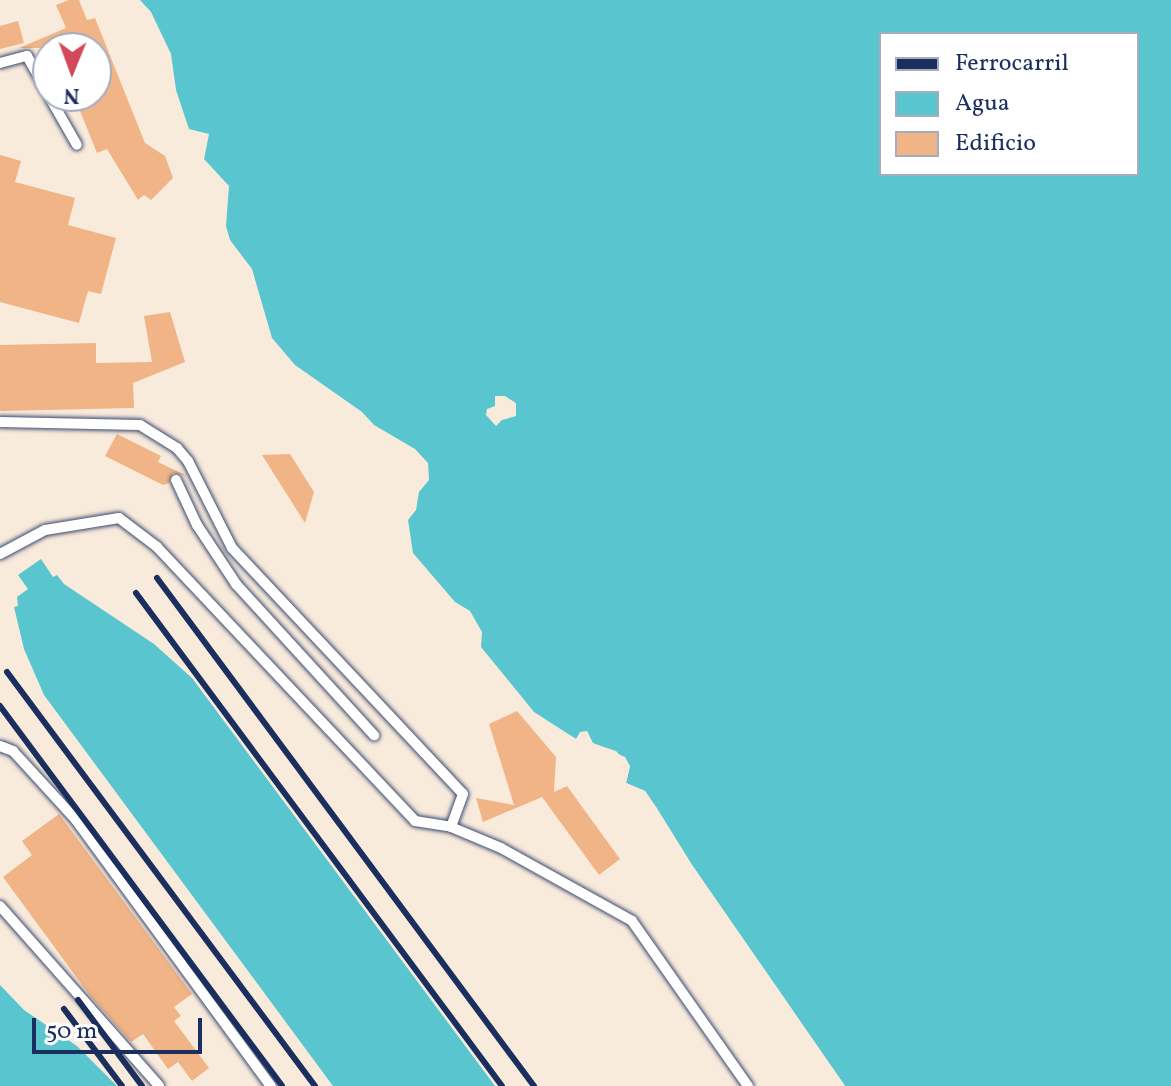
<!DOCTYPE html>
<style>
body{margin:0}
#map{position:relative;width:1171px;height:1086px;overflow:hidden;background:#f9ebdc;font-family:Vollkorn,serif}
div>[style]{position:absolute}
.water>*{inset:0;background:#59c6cf}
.pier>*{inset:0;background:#f9ebdc}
.building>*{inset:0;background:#f0b486}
.roads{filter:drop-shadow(0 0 2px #3c4b71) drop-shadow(0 0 2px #3c4b71)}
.lane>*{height:10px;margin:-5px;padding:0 5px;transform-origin:5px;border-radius:5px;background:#fff}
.rail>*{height:6px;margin:-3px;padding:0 3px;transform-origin:3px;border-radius:3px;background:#1b2f5e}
span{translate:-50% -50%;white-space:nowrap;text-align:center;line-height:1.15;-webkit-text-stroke:6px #fff;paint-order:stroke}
.legend{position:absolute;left:879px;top:32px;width:260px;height:144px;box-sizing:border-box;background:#fff;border:2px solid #a4acbf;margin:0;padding:10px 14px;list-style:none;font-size:24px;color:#1b2f5e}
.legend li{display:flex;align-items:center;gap:16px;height:40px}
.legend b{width:40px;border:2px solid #a4acbf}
.north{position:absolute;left:32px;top:32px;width:80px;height:80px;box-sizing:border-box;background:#fff;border:2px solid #a4acbf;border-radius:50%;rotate:181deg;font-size:22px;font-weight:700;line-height:32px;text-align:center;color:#1b2f5e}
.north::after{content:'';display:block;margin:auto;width:28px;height:36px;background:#d1495b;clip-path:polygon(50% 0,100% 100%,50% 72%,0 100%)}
.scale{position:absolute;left:32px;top:1018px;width:170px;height:36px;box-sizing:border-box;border:4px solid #1b2f5e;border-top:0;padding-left:10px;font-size:24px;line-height:28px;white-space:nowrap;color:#1b2f5e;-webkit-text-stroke:6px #fff;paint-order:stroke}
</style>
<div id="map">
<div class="water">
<div style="clip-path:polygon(evenodd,140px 0,1171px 0,1171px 1086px,845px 1086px,692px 865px,656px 807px,645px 791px,626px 783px,630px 766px,616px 751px,592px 743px,587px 731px,576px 739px,534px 712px,481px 647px,482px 632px,470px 611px,455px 602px,413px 553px,408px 520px,416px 510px,419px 492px,429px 480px,428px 463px,415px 449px,374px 425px,362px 412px,295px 365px,272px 338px,252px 269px,230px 240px,226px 226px,229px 186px,204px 159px,209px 134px,189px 129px,176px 90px,171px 54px,151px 12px,140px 0,881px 34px,1137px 34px,1137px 174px,881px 174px,881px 34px,140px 0,495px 396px,505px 396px,516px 403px,516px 416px,502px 420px,496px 426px,486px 415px,487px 409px,495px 406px,495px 396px)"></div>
<div style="clip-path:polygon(41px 559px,53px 577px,57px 575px,64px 584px,154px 644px,192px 678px,495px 1086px,333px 1086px,44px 695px,24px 649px,14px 607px,18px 606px,17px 597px,28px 589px,18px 575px)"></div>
<div style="clip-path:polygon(0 985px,24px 1010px,77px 1046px,117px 1086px,0 1086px)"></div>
</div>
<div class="pier">
<div style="clip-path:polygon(529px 712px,576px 739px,580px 732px,587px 731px,593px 743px,625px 757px,630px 766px,626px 783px,645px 791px,656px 807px,692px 865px,845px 1086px,840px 1086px,642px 794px,622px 785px,620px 778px,625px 766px,622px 760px,590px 746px,585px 735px,575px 743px)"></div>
</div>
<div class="building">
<div style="clip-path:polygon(69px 0,79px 0,87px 20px,95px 18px,145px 143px,165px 156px,173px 178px,151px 200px,144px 195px,138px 200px,107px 149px,97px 153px,74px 96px,96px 96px,96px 48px,19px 48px,66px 28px,56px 5px)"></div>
<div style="clip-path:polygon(18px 21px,24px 43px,0 49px,0 26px)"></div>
<div style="clip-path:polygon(0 155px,21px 161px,15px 182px,75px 198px,68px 225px,116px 238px,101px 294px,88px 291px,79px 323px,0 302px)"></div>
<div style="clip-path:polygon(170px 312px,185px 362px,133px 383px,134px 408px,0 411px,0 345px,96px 343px,96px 363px,152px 362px,144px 316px)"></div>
<div style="clip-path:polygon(117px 434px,161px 456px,158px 462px,187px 476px,173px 473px,169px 483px,163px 485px,105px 456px)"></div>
<div style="clip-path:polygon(290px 454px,314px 492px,305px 523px,262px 455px)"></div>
<div style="clip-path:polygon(517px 711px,556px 757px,554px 792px,567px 786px,620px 859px,599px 875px,542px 797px,483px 822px,476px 798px,514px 805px,489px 724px)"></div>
<div style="clip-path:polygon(59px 814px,192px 994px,174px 1007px,181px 1016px,174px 1021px,209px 1068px,192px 1081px,178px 1062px,168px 1069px,143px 1034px,131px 1042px,91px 997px,3px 877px,32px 855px,22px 841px)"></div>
</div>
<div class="roads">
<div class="lane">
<div style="left:0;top:63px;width:28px;rotate:-15deg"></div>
<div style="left:27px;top:56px;width:43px;rotate:60.4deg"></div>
<div style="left:49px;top:96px;width:56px;rotate:60.3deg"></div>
<div style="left:0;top:422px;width:140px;rotate:1.2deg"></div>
<div style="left:140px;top:425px;width:44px;rotate:31.9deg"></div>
<div style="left:177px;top:448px;width:17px;rotate:50deg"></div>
<div style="left:188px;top:461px;width:97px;rotate:63.2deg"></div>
<div style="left:232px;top:548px;width:337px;rotate:46.8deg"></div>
<div style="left:463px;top:794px;width:35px;rotate:110deg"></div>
<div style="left:176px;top:480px;width:50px;rotate:65deg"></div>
<div style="left:197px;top:525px;width:71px;rotate:56.5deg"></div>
<div style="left:236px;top:584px;width:205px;rotate:47.6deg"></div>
<div style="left:0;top:554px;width:51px;rotate:-28.1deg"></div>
<div style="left:45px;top:530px;width:75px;rotate:-9.2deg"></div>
<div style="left:119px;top:518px;width:48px;rotate:37.3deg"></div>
<div style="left:157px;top:547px;width:376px;rotate:46.7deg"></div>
<div style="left:415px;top:821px;width:36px;rotate:9deg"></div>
<div style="left:451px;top:827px;width:54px;rotate:22.8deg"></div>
<div style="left:501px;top:848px;width:150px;rotate:29.1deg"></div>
<div style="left:632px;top:921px;width:202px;rotate:54.9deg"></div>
<div style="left:0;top:746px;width:14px;rotate:21deg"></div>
<div style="left:13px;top:751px;width:93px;rotate:47.6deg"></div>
<div style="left:76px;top:820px;width:330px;rotate:53.8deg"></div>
<div style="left:0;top:906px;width:240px;rotate:48.5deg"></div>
</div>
</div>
<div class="rail">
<div style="left:157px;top:578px;width:633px;rotate:53.42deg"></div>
<div style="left:136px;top:593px;width:614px;rotate:53.41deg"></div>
<div style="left:7px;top:672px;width:516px;rotate:53.35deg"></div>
<div style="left:0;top:706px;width:473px;rotate:53.4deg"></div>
<div style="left:78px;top:1000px;width:107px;rotate:53.3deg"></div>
<div style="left:64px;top:1009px;width:96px;rotate:53deg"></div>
</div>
<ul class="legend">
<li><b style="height:10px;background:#1b2f5e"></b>Ferrocarril</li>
<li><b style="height:22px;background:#59c6cf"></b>Agua</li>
<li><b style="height:22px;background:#f0b486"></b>Edificio</li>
</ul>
<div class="north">N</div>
<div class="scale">50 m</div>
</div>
